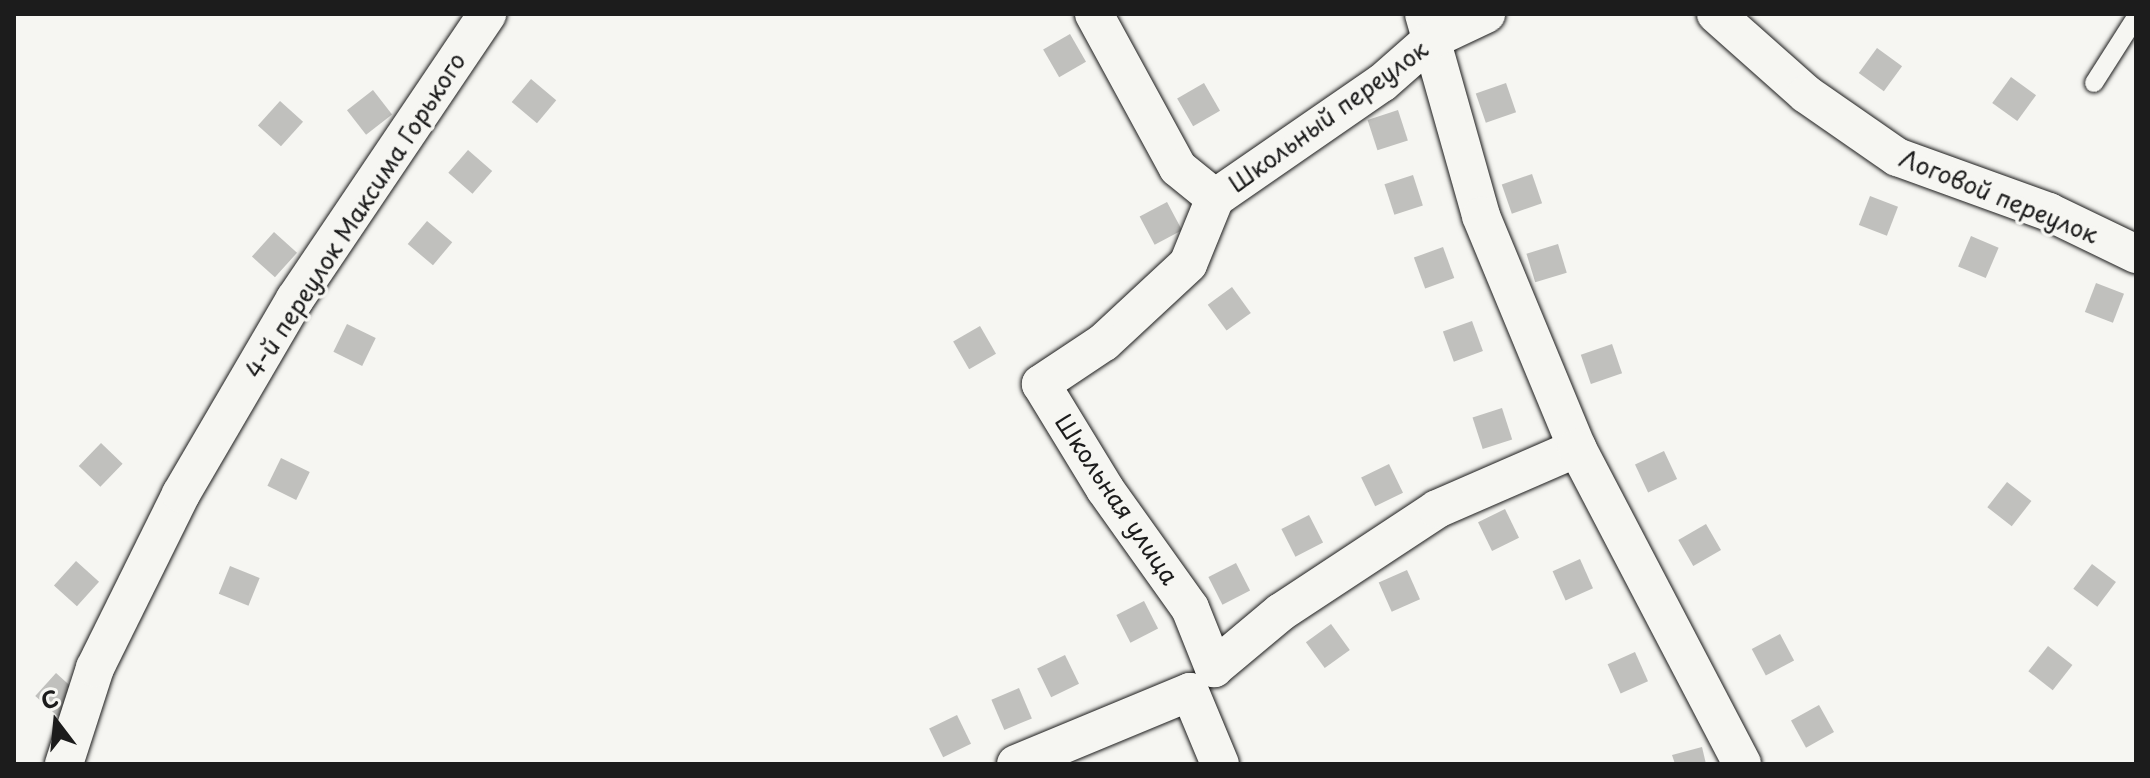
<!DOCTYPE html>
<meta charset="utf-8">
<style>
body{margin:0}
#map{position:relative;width:2150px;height:778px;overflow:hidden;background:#f6f6f2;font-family:"Playpen Sans",sans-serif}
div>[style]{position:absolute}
.building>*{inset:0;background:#c0c0bd;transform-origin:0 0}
.roads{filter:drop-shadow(0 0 2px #1c1c1c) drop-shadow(0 0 2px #1c1c1c)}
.lane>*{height:18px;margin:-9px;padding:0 9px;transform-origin:9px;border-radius:9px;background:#f6f6f2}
.street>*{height:38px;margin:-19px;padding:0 19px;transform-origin:19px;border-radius:19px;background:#f6f6f2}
span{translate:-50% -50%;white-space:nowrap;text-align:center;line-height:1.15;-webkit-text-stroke:7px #f6f6f2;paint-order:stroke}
.street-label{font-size:24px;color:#1c1c1c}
.frame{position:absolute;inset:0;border:16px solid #1c1c1c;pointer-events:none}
.north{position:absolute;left:16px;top:682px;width:80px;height:80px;-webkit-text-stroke:6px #f6f6f2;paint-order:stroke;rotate:344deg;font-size:22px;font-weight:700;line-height:32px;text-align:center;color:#1c1c1c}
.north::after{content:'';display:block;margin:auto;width:28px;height:36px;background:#1c1c1c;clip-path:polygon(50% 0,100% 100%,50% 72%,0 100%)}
</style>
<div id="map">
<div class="building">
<div style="left:1070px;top:34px;width:32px;height:31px;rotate:60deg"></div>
<div style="left:1877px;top:48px;width:31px;height:31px;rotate:36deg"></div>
<div style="left:2011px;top:77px;width:31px;height:32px;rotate:36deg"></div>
<div style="left:531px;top:79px;width:33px;height:30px;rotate:40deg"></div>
<div style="left:1204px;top:83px;width:32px;height:31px;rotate:60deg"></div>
<div style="left:1506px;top:83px;width:31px;height:32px;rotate:71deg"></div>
<div style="left:373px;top:90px;width:31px;height:33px;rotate:52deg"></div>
<div style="left:280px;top:101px;width:31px;height:33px;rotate:42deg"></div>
<div style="left:1398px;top:110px;width:32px;height:32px;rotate:72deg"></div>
<div style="left:468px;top:150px;width:32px;height:30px;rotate:41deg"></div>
<div style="left:1532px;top:174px;width:31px;height:32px;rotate:71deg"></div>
<div style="left:1413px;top:175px;width:32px;height:30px;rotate:72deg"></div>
<div style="left:1870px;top:196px;width:30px;height:31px;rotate:21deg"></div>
<div style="left:1167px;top:202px;width:32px;height:31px;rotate:62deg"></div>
<div style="left:427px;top:221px;width:33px;height:30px;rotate:40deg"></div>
<div style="left:274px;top:232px;width:31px;height:33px;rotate:42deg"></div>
<div style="left:1971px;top:236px;width:30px;height:33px;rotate:23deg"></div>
<div style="left:1558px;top:244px;width:30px;height:33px;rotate:73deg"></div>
<div style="left:1443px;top:247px;width:33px;height:31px;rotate:70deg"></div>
<div style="left:2096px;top:283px;width:30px;height:31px;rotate:21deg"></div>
<div style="left:1232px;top:287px;width:32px;height:30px;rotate:54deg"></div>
<div style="left:1472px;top:321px;width:32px;height:31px;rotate:70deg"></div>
<div style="left:347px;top:324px;width:32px;height:31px;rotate:26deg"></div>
<div style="left:980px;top:326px;width:32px;height:31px;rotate:60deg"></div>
<div style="left:1612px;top:344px;width:31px;height:33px;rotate:71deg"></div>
<div style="left:1502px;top:408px;width:33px;height:31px;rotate:72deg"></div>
<div style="left:101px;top:443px;width:30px;height:32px;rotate:44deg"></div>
<div style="left:1664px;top:451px;width:31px;height:32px;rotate:65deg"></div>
<div style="left:281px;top:458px;width:32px;height:31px;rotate:26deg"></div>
<div style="left:1389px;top:464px;width:32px;height:31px;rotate:64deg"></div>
<div style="left:2007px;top:482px;width:31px;height:32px;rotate:38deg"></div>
<div style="left:1505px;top:509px;width:32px;height:30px;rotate:64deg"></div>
<div style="left:1309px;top:515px;width:31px;height:31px;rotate:63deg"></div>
<div style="left:1706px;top:524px;width:30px;height:32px;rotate:60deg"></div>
<div style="left:1580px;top:559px;width:32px;height:30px;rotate:66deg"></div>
<div style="left:76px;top:561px;width:31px;height:33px;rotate:42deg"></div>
<div style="left:1236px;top:563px;width:31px;height:31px;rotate:63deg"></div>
<div style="left:2092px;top:564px;width:30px;height:31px;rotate:37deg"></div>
<div style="left:230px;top:566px;width:32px;height:30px;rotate:22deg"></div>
<div style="left:1407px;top:570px;width:32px;height:31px;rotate:66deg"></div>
<div style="left:1144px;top:601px;width:31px;height:31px;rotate:63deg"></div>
<div style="left:1331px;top:624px;width:32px;height:31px;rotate:54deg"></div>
<div style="left:1780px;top:634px;width:30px;height:32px;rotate:62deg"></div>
<div style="left:2048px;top:646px;width:31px;height:32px;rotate:38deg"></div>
<div style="left:1635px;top:652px;width:32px;height:30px;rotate:66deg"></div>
<div style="left:1065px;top:655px;width:32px;height:31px;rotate:64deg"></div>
<div style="left:56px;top:673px;width:31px;height:31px;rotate:42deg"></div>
<div style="left:1019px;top:688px;width:33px;height:30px;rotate:67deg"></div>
<div style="left:1819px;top:705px;width:31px;height:32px;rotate:61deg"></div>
<div style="left:957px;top:715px;width:32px;height:31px;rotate:64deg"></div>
<div style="clip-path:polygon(1702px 747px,1706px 764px,1675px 764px,1672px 755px)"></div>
</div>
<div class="roads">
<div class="lane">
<div style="left:2094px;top:83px;width:78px;rotate:-57.5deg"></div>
</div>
<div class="street">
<div style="left:1094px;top:14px;width:175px;rotate:61.4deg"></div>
<div style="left:1178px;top:168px;width:48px;rotate:39deg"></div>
<div style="left:1215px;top:198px;width:71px;rotate:112.2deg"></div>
<div style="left:1188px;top:264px;width:115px;rotate:137.1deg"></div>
<div style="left:1104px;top:342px;width:76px;rotate:146.3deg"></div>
<div style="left:1041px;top:384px;width:123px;rotate:58.6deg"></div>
<div style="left:1105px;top:489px;width:146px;rotate:54.5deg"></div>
<div style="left:1190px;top:608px;width:65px;rotate:68.2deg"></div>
<div style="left:1214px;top:668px;width:87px;rotate:-39.9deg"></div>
<div style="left:1281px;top:612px;width:187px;rotate:-33.4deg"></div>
<div style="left:1437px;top:509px;width:153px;rotate:-23.5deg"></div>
<div style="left:1424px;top:14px;width:210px;rotate:74.2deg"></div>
<div style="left:1481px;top:216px;width:251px;rotate:67.5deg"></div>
<div style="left:1577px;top:448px;width:356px;rotate:62.4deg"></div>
<div style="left:1716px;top:14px;width:120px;rotate:41.6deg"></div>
<div style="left:1806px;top:94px;width:111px;rotate:34.7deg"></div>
<div style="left:1897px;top:157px;width:162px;rotate:19.9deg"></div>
<div style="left:2049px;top:212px;width:97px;rotate:25.8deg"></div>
<div style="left:1215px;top:198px;width:203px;rotate:-34.6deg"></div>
<div style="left:1382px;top:83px;width:65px;rotate:-41.3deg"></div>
<div style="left:1431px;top:40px;width:61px;rotate:-25.3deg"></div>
<div style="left:64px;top:764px;width:101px;rotate:-72.1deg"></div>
<div style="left:95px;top:668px;width:194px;rotate:-63.7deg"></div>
<div style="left:181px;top:494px;width:226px;rotate:-59.7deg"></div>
<div style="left:295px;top:299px;width:344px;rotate:-56deg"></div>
<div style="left:1016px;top:764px;width:188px;rotate:-22.5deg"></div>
<div style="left:1190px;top:692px;width:78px;rotate:67.4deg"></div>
</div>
</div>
<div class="street-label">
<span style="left:1328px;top:116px;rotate:-36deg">Школьный переулок</span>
<span style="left:1999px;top:196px;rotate:22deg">Логовой переулок</span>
<span style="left:355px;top:215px;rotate:-57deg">4-й переулок Максима Горького</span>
<span style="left:1117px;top:499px;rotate:56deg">Школьная улица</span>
</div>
<div class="frame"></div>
<div class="north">С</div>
</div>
